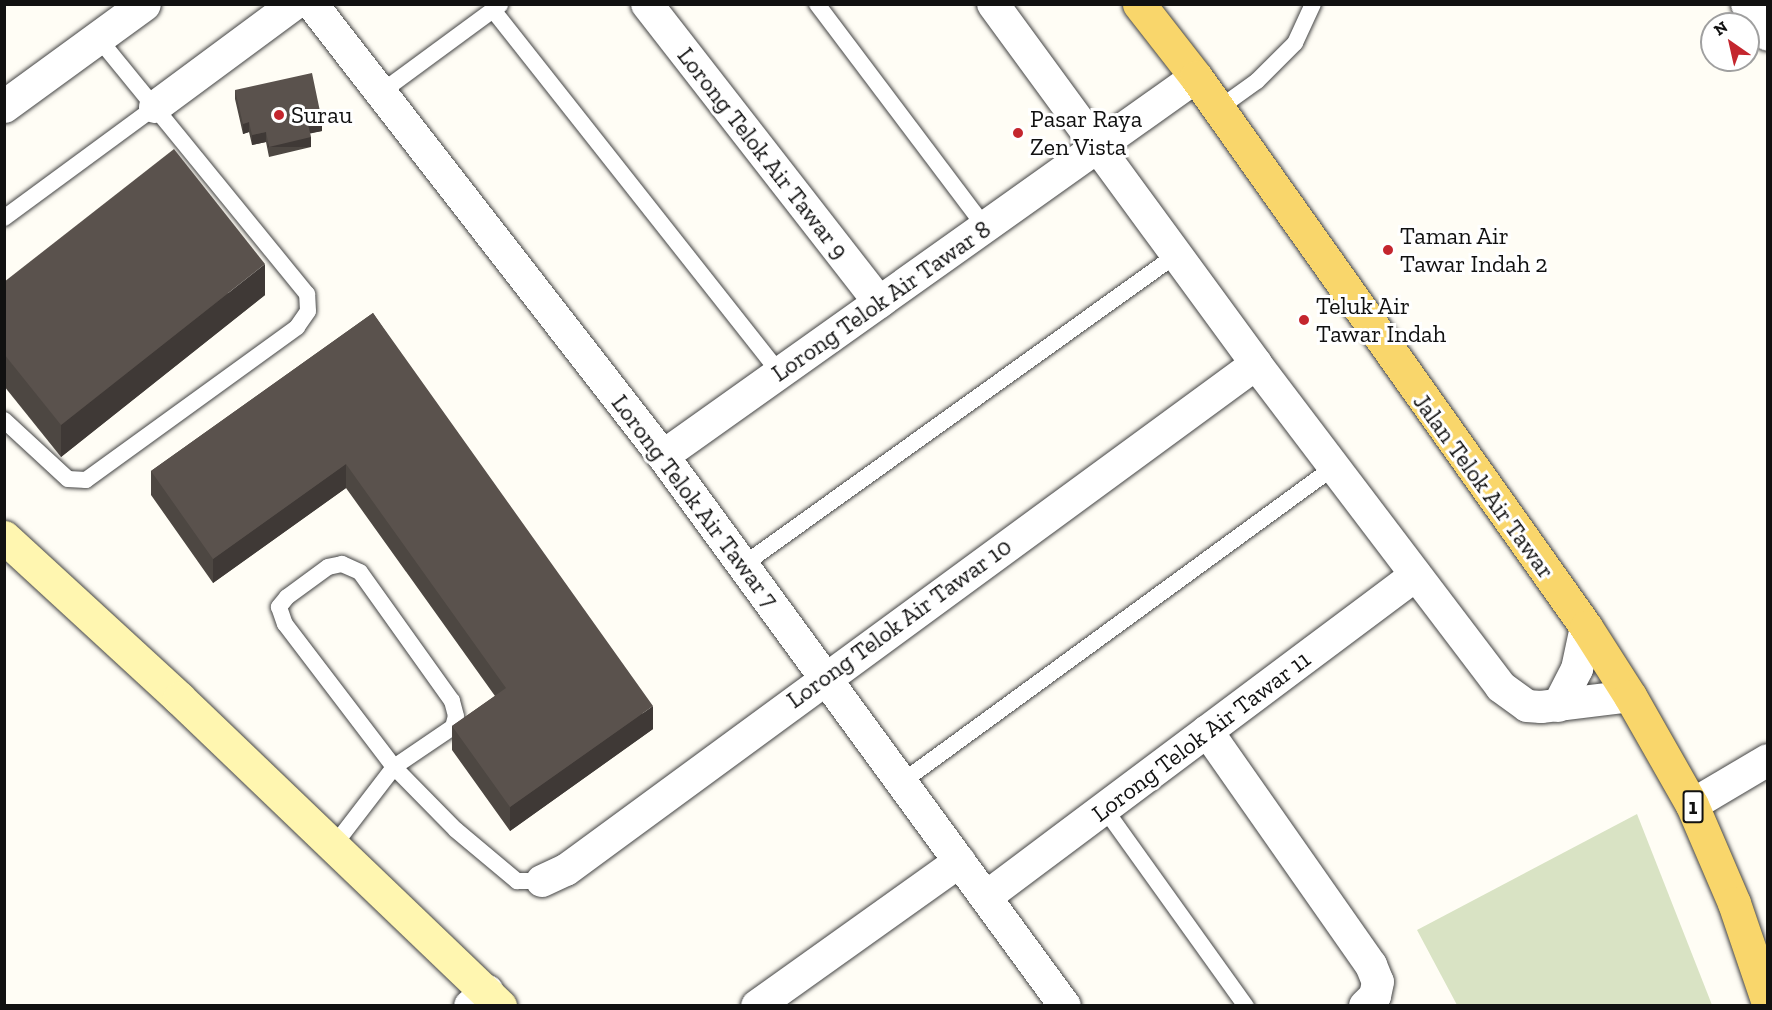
<!DOCTYPE html>
<style>
body{margin:0}
#map{position:relative;width:1772px;height:1010px;overflow:hidden;background:#fffdf5;font-family:"Zilla Slab",serif}
div>[style]{position:absolute}
.cemetery>*{inset:0;background:#d9e3c4}
.roads{filter:drop-shadow(0 0 2px #444) drop-shadow(0 0 2px #444)}
.service>*{height:16px;margin:-8px;padding:0 8px;transform-origin:8px;border-radius:8px;background:#fff}
.minor>*{height:32px;margin:-16px;padding:0 16px;transform-origin:16px;border-radius:16px;background:#fff}
.tertiary>*{height:33px;margin:-16.5px;padding:0 16.5px;transform-origin:16.5px;border-radius:16.5px;background:#fff}
.secondary>*{height:33px;margin:-16.5px;padding:0 16.5px;transform-origin:16.5px;border-radius:16.5px;background:#fff6b0}
.primary>*{height:33px;margin:-16.5px;padding:0 16.5px;transform-origin:16.5px;border-radius:16.5px;background:#f9d66b}
.wall>*{inset:0;background:#4d4742}
.shaded-wall>*{inset:0;background:#3f3936;transform-origin:0 0}
.building>*{inset:0;background:#5a524d}
.dots>*{width:16px;height:16px;translate:-50% -50%;box-sizing:border-box;border:3px solid #fff;border-radius:50%}
span{translate:-50% -50%;white-space:nowrap;text-align:center;line-height:1.15;-webkit-text-stroke:6px #fff;paint-order:stroke}
.shield-label span{padding:2px 4px;background:#fff;border:2px solid;border-radius:4px;-webkit-text-stroke-width:0}
.shield-label{font-size:22px;color:#111;font-weight:700}
.poi-label{font-size:24px;color:#111}
.left{translate:0 -50%;text-align:left}
.street-label{font-size:24px;color:#111}
.frame{position:absolute;inset:0;border:6px solid #111;pointer-events:none}
.north{position:absolute;left:1700px;top:12px;width:60px;height:60px;box-sizing:border-box;background:#fff;border:2px solid #a0a0a0;border-radius:50%;rotate:326deg;font-size:16px;font-weight:700;line-height:24px;text-align:center;color:#111}
.north::after{content:'';display:block;margin:auto;width:21px;height:27px;background:#c4262e;clip-path:polygon(50% 0,100% 100%,50% 72%,0 100%)}
</style>
<div id="map">
<div class="cemetery">
<div style="clip-path:polygon(1637px 814px,1712px 1005px,1457px 1005px,1417px 930px)"></div>
</div>
<div class="roads">
<div class="service">
<div style="left:817px;top:4px;width:279px;rotate:53deg"></div>
<div style="left:493px;top:10px;width:463px;rotate:51.7deg"></div>
<div style="left:380px;top:93px;width:149px;rotate:-36.3deg"></div>
<div style="left:1218px;top:109px;width:48px;rotate:-35.7deg"></div>
<div style="left:1257px;top:81px;width:54px;rotate:-45deg"></div>
<div style="left:1295px;top:43px;width:43px;rotate:-65.2deg"></div>
<div style="left:4px;top:218px;width:187px;rotate:-36.3deg"></div>
<div style="left:4px;top:420px;width:87px;rotate:42.7deg"></div>
<div style="left:68px;top:479px;width:18px;rotate:3deg"></div>
<div style="left:86px;top:480px;width:261px;rotate:-35.9deg"></div>
<div style="left:297px;top:327px;width:19px;rotate:-55deg"></div>
<div style="left:308px;top:311px;width:17px;rotate:-93deg"></div>
<div style="left:307px;top:294px;width:330px;rotate:-129.2deg"></div>
<div style="left:743px;top:565px;width:533px;rotate:-35.6deg"></div>
<div style="left:902px;top:782px;width:535px;rotate:-36.1deg"></div>
<div style="left:1104px;top:808px;width:244px;rotate:54.4deg"></div>
<div style="left:335px;top:844px;width:97px;rotate:-52.5deg"></div>
<div style="left:394px;top:767px;width:71px;rotate:-34.1deg"></div>
<div style="left:453px;top:727px;width:11px;rotate:-75deg"></div>
<div style="left:456px;top:716px;width:16px;rotate:-105deg"></div>
<div style="left:452px;top:701px;width:158px;rotate:-125.5deg"></div>
<div style="left:360px;top:572px;width:20px;rotate:-156deg"></div>
<div style="left:342px;top:564px;width:14px;rotate:168deg"></div>
<div style="left:328px;top:567px;width:51px;rotate:143.8deg"></div>
<div style="left:287px;top:597px;width:13px;rotate:129deg"></div>
<div style="left:279px;top:607px;width:18px;rotate:71deg"></div>
<div style="left:285px;top:624px;width:180px;rotate:52.7deg"></div>
<div style="left:394px;top:767px;width:88px;rotate:45.5deg"></div>
<div style="left:456px;top:830px;width:80px;rotate:39.9deg"></div>
<div style="left:517px;top:881px;width:25px"></div>
</div>
<div class="minor">
<div style="left:312px;top:4px;width:572px;rotate:52.17deg"></div>
<div style="left:663px;top:456px;width:681px;rotate:53.84deg"></div>
<div style="left:647px;top:4px;width:378px;rotate:52.1deg"></div>
<div style="left:993px;top:4px;width:446px;rotate:53.8deg"></div>
<div style="left:1256px;top:364px;width:405px;rotate:52.8deg"></div>
<div style="left:1501px;top:687px;width:32px;rotate:36deg"></div>
<div style="left:1527px;top:706px;width:14px;rotate:4deg"></div>
<div style="left:1541px;top:707px;width:90px;rotate:-7deg"></div>
<div style="left:1747px;top:4px;width:37px;rotate:56deg"></div>
<div style="left:155px;top:107px;width:173px;rotate:-36.5deg"></div>
<div style="left:663px;top:456px;width:654px;rotate:-35.42deg"></div>
<div style="left:1558px;top:706px;width:42px;rotate:-62.8deg"></div>
<div style="left:1577px;top:669px;width:43px;rotate:-77.9deg"></div>
<div style="left:1207px;top:731px;width:286px;rotate:55deg"></div>
<div style="left:1371px;top:965px;width:18px;rotate:68deg"></div>
<div style="left:1378px;top:982px;width:14px;rotate:102deg"></div>
<div style="left:1375px;top:996px;width:14px;rotate:135deg"></div>
<div style="left:1692px;top:805px;width:88px;rotate:-30.6deg"></div>
<div style="left:542px;top:881px;width:26px;rotate:-25deg"></div>
<div style="left:566px;top:870px;width:856px;rotate:-36.25deg"></div>
<div style="left:986px;top:897px;width:537px;rotate:-36.83deg"></div>
<div style="left:470px;top:1006px;width:23px;rotate:-41deg"></div>
<div style="left:757px;top:1006px;width:249px;rotate:-35.5deg"></div>
</div>
<div class="tertiary">
<div style="left:4px;top:106px;width:173px;rotate:-36.1deg"></div>
</div>
<div class="secondary">
<div style="left:4px;top:537px;width:238px;rotate:42.6deg"></div>
<div style="left:179px;top:698px;width:445px;rotate:43.8deg"></div>
</div>
<div class="primary">
<div style="left:1139px;top:4px;width:93px;rotate:52deg"></div>
<div style="left:1196px;top:77px;width:674px;rotate:54.66deg"></div>
<div style="left:1586px;top:627px;width:82px;rotate:57.5deg"></div>
<div style="left:1630px;top:696px;width:125px;rotate:60.4deg"></div>
<div style="left:1692px;top:805px;width:107px;rotate:66.8deg"></div>
<div style="left:1734px;top:903px;width:106px;rotate:71.2deg"></div>
</div>
</div>
<div class="wall">
<div style="clip-path:polygon(235px 90px,322px 131px,310px 133px,311px 147px,269px 157px,266px 142px,252px 145px,249px 132px,243px 134px,235px 99px)"></div>
<div style="clip-path:polygon(4px 282px,265px 295px,61px 457px,4px 386px)"></div>
<div style="clip-path:polygon(373px 313px,653px 729px,510px 831px,452px 750px,452px 726px,495px 696px,346px 488px,213px 583px,151px 495px,151px 471px)"></div>
</div>
<div class="shaded-wall">
<div style="clip-path:polygon(322px 121px,322px 131px,308px 134px,308px 124px)"></div>
<div style="clip-path:polygon(249px 122px,249px 132px,243px 134px,243px 124px)"></div>
<div style="clip-path:polygon(266px 132px,266px 142px,252px 145px,252px 135px)"></div>
<div style="left:311px;top:137px;width:10px;height:43px;rotate:90deg"></div>
<div style="clip-path:polygon(265px 264px,265px 295px,61px 457px,61px 425px)"></div>
<div style="clip-path:polygon(346px 464px,346px 488px,213px 583px,213px 559px)"></div>
<div style="clip-path:polygon(653px 706px,653px 729px,510px 831px,510px 807px)"></div>
</div>
<div class="building">
<div style="clip-path:polygon(312px 73px,322px 121px,308px 124px,311px 137px,269px 147px,266px 132px,252px 135px,249px 122px,243px 124px,235px 90px)"></div>
<div style="clip-path:polygon(174px 149px,265px 264px,61px 425px,4px 354px,4px 282px)"></div>
<div style="clip-path:polygon(373px 313px,653px 706px,510px 807px,452px 726px,506px 688px,346px 464px,213px 559px,151px 471px)"></div>
</div>
<div class="dots">
<div style="left:279px;top:115px;background:#c4262e"></div>
<div style="left:1018px;top:133px;background:#c4262e"></div>
<div style="left:1388px;top:250px;background:#c4262e"></div>
<div style="left:1304px;top:320px;background:#c4262e"></div>
</div>
<div class="shield-label">
<span style="left:1693px;top:807px">1</span>
</div>
<div class="poi-label">
<span class="left" style="left:291px;top:115px">Surau</span>
<span class="left" style="left:1030px;top:133px">Pasar Raya<br>Zen Vista</span>
<span class="left" style="left:1400px;top:250px">Taman Air<br>Tawar Indah 2</span>
<span class="left" style="left:1316px;top:320px">Teluk Air<br>Tawar Indah</span>
</div>
<div class="street-label">
<span style="left:763px;top:153px;rotate:52deg">Lorong Telok Air Tawar 9</span>
<span style="left:881px;top:301px;rotate:-35deg">Lorong Telok Air Tawar 8</span>
<span style="left:1484px;top:486px;rotate:54deg">Jalan Telok Air Tawar</span>
<span style="left:695px;top:501px;rotate:53deg">Lorong Telok Air Tawar 7</span>
<span style="left:899px;top:623px;rotate:-36deg">Lorong Telok Air Tawar 10</span>
<span style="left:1201px;top:736px;rotate:-37deg">Lorong Telok Air Tawar 11</span>
</div>
<div class="frame"></div>
<div class="north">N</div>
</div>
